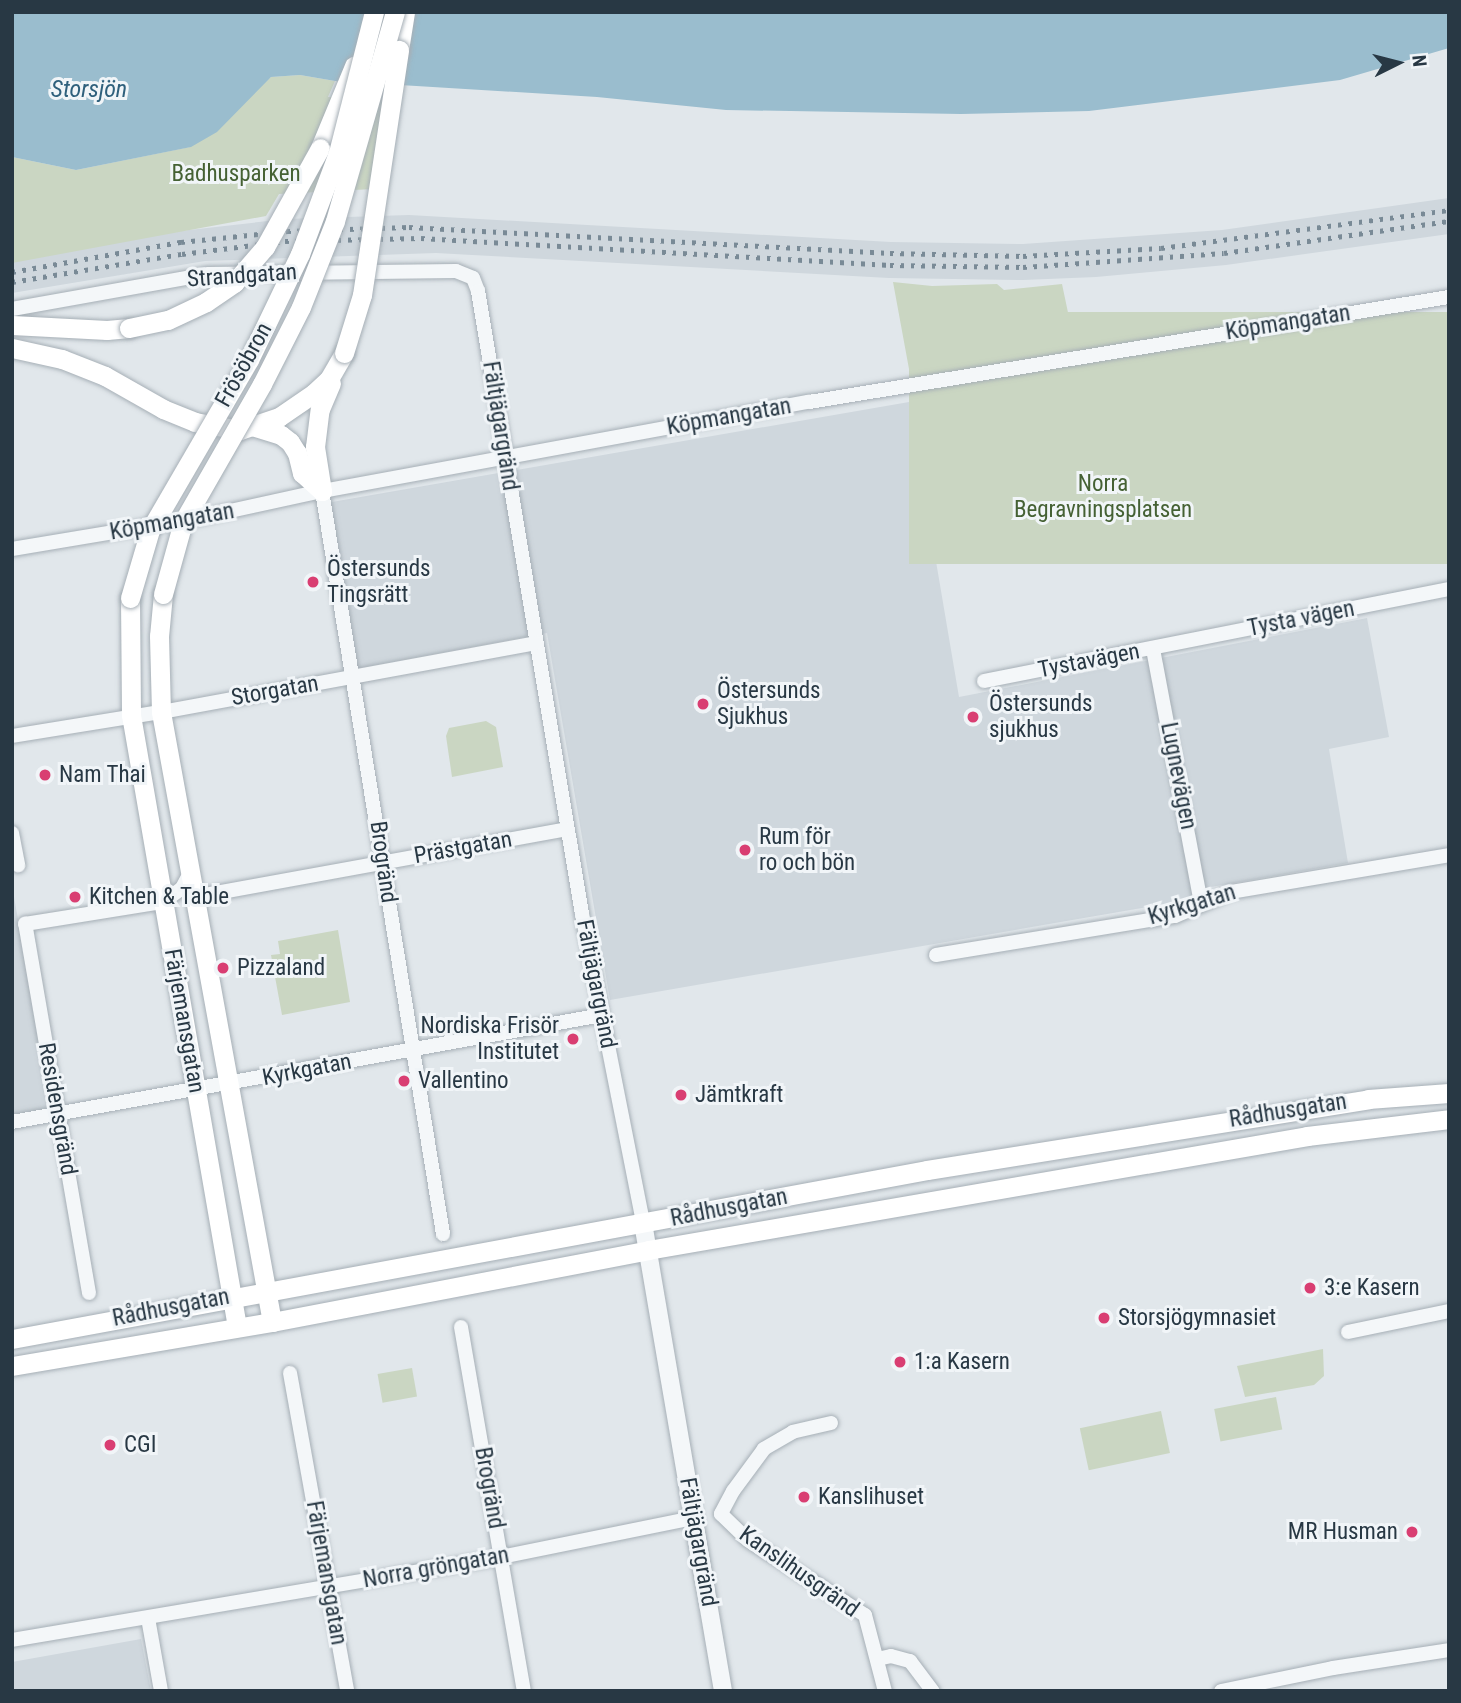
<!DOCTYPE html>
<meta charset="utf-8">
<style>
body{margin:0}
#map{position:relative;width:1461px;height:1703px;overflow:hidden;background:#e1e7eb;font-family:"Roboto Condensed",sans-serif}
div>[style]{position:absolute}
.built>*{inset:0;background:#cfd7dd}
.green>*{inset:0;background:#cad6c2;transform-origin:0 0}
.water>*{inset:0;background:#9abdce}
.roads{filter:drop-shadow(0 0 2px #a6afb6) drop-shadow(0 0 2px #a6afb6)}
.minor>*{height:14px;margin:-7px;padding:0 7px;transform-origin:7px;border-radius:7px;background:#f4f7f9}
.tertiary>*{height:18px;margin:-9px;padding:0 9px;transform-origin:9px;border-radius:9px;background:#f4f7f9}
.secondary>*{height:19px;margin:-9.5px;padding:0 9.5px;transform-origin:9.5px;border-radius:9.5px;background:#fff}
.rail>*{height:4.5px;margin-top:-2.25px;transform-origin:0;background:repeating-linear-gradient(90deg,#798a96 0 3.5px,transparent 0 10.5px)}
.bridges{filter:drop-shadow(0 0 2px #a6afb6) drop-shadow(0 0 2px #a6afb6)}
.secondary-bridge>*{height:19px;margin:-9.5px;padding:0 9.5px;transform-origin:9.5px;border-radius:9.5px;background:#fff}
.dots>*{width:19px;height:19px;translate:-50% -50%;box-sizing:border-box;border:4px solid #f1f5f8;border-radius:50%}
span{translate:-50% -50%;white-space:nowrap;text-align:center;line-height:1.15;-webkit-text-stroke:6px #f1f5f8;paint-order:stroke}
.park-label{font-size:23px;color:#456134}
.street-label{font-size:23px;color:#283844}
.poi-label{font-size:23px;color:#283844}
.left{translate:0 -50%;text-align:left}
.right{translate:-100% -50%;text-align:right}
.water-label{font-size:24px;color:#2f607c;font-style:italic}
.frame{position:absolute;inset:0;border:14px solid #283844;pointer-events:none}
.north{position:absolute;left:1363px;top:28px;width:70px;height:70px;-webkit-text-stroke:5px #f1f5f8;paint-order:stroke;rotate:84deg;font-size:19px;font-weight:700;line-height:28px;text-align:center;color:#283844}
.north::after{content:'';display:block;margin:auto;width:24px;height:32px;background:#283844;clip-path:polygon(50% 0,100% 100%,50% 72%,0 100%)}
</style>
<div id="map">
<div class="built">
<div style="clip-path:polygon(1449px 198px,1449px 234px,1226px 265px,1096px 277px,1023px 280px,889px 278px,436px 253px,205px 261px,12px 293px,12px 260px,180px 231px,286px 219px,409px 215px,891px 242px,1023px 244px,1222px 230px)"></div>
<div style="clip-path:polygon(909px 402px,959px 697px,1367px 618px,1389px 737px,1329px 749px,1348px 863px,1211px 887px,1188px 900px,610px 1000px,547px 633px,355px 669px,326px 503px)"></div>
<div style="clip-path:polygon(12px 886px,52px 1108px,12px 1115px)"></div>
<div style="clip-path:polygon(141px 1639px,151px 1691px,12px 1691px,12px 1662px)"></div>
</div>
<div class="green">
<div style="clip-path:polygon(300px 75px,335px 81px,328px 97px,385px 100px,373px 189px,279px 194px,266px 216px,12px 263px,12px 157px,76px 170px,190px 147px,271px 77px)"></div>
<div style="clip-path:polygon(893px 282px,932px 286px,997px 284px,1004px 290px,1062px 284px,1074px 341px,909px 369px)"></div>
<div style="left:1449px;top:312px;width:252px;height:540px;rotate:90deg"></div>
<div style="clip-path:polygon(486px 721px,496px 727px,503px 767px,452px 777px,446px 736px,449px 728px)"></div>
<div style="clip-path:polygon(338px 930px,350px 1002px,282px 1015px,271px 955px,280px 954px,278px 941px)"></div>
<div style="clip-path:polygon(1323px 1349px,1324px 1376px,1314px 1385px,1245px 1397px,1237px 1366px)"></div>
<div style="left:412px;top:1368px;width:29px;height:35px;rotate:80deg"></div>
<div style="left:1276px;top:1397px;width:33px;height:63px;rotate:79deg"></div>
<div style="left:1161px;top:1411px;width:43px;height:83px;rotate:78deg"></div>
</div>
<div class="water">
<div style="clip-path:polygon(12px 12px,1449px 12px,1449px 48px,1340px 80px,1089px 111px,961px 114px,726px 110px,597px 97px,335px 81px,300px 75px,271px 77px,217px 132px,191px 147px,76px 170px,12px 157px)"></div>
</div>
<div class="roads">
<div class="minor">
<div style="left:12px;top:309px;width:200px;rotate:-10.1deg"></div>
<div style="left:209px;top:274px;width:247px;rotate:-0.7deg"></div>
<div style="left:456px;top:271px;width:18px;rotate:22deg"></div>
<div style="left:473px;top:278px;width:14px;rotate:69deg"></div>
<div style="left:478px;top:291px;width:632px;rotate:80.52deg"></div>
<div style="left:582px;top:914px;width:315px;rotate:78.8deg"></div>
<div style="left:322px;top:491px;width:753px;rotate:80.75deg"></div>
<div style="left:12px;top:549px;width:189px;rotate:-9.5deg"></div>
<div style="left:198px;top:518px;width:127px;rotate:-12.3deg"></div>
<div style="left:322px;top:491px;width:495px;rotate:-10.4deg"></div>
<div style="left:809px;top:402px;width:649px;rotate:-9.32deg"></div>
<div style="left:1153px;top:649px;width:259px;rotate:79.3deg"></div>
<div style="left:984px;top:681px;width:474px;rotate:-11.2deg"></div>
<div style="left:12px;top:736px;width:151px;rotate:-9.2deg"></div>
<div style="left:161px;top:712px;width:381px;rotate:-10.4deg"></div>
<div style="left:12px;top:833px;width:33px;rotate:79deg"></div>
<div style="left:194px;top:897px;width:379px;rotate:-10.3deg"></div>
<div style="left:936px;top:955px;width:242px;rotate:-9.3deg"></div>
<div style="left:1175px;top:916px;width:61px;rotate:-23.2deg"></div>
<div style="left:1231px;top:892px;width:221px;rotate:-9.6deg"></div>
<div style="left:12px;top:1122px;width:600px;rotate:-10.28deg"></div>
<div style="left:89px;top:1293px;width:375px;rotate:-99.8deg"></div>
<div style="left:25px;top:924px;width:140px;rotate:-9.1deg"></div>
<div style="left:163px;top:902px;width:24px;rotate:-36deg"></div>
<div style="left:182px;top:888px;width:17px;rotate:-62deg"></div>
<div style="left:461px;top:1327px;width:369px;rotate:80.2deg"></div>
<div style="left:1348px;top:1332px;width:103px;rotate:-11.7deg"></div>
<div style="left:290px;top:1373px;width:323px;rotate:79.8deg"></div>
<div style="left:831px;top:1423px;width:39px;rotate:167deg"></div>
<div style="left:793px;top:1432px;width:34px;rotate:150deg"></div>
<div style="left:764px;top:1449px;width:52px;rotate:126.4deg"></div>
<div style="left:733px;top:1491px;width:26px;rotate:118deg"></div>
<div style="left:721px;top:1514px;width:37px;rotate:44deg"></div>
<div style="left:748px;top:1540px;width:139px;rotate:32.7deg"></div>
<div style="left:865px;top:1615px;width:79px;rotate:75.3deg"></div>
<div style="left:148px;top:1618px;width:74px;rotate:79.9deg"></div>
<div style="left:12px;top:1640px;width:496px;rotate:-9.6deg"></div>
<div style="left:501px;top:1557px;width:196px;rotate:-11.5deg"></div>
<div style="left:877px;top:1659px;width:14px;rotate:-12deg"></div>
<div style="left:891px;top:1656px;width:20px;rotate:15deg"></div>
<div style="left:910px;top:1661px;width:38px;rotate:53deg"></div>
<div style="left:1221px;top:1691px;width:114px;rotate:-11.6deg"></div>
<div style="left:1333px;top:1668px;width:117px;rotate:-8.8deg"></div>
</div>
<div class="tertiary">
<div style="left:643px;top:1223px;width:475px;rotate:80.3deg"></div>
</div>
<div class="secondary">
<div style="left:399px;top:50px;width:38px;rotate:-81deg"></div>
<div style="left:320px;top:148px;width:89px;rotate:-67.5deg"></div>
<div style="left:12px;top:325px;width:95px;rotate:3deg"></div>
<div style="left:107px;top:330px;width:22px;rotate:-5deg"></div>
<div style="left:12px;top:348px;width:51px;rotate:12.4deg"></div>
<div style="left:62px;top:359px;width:46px;rotate:21.6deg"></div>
<div style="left:105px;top:376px;width:67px;rotate:29.6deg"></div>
<div style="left:163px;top:409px;width:35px;rotate:22deg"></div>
<div style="left:195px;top:422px;width:46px;rotate:10.1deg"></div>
<div style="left:240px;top:430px;width:41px;rotate:-18.4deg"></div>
<div style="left:279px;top:417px;width:42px;rotate:-34.4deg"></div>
<div style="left:314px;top:393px;width:21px;rotate:-43deg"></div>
<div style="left:329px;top:379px;width:30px;rotate:-60deg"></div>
<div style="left:255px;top:427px;width:27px;rotate:17deg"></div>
<div style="left:281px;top:435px;width:11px;rotate:38deg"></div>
<div style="left:290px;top:442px;width:13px;rotate:58deg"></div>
<div style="left:297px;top:453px;width:21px;rotate:76deg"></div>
<div style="left:302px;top:473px;width:27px;rotate:42deg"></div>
<div style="left:322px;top:491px;width:45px;rotate:-99deg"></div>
<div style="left:315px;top:447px;width:38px;rotate:-83deg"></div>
<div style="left:320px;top:409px;width:28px;rotate:-67deg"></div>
<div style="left:163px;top:594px;width:42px;rotate:95.4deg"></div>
<div style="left:159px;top:636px;width:76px;rotate:88.5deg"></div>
<div style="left:161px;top:712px;width:620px;rotate:79.69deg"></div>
<div style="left:130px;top:598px;width:117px;rotate:89.5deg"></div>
<div style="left:131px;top:715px;width:621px;rotate:80.17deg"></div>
<div style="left:12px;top:1339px;width:930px;rotate:-10.46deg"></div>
<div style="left:927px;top:1170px;width:447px;rotate:-9.1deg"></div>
<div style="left:1368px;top:1099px;width:81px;rotate:-4.2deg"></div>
<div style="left:12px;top:1366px;width:264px;rotate:-9.6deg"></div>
<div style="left:272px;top:1322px;width:383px;rotate:-10.8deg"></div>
<div style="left:648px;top:1250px;width:669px;rotate:-9.81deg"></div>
<div style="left:1307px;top:1136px;width:143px;rotate:-6.8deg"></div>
</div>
</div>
<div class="rail">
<div style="left:12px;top:272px;width:172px;rotate:-10.1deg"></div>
<div style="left:181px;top:242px;width:107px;rotate:-5.9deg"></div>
<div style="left:287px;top:231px;width:122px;rotate:-1.9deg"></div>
<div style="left:409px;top:227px;width:482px;rotate:3.1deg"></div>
<div style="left:890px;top:253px;width:133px;rotate:1.3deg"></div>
<div style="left:1023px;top:256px;width:138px;rotate:-3.3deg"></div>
<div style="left:1161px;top:248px;width:290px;rotate:-7.5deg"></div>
<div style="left:12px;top:282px;width:172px;rotate:-9.4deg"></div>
<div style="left:182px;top:254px;width:104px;rotate:-7.2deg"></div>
<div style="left:285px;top:241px;width:136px;rotate:-1.3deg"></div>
<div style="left:421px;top:238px;width:470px;rotate:3.3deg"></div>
<div style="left:890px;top:265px;width:133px;rotate:0.9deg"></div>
<div style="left:1023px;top:267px;width:201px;rotate:-4deg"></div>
<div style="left:1224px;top:253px;width:227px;rotate:-8.1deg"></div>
</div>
<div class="bridges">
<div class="secondary-bridge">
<div style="left:129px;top:328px;width:40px;rotate:-12deg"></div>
<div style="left:168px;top:320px;width:42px;rotate:-25.3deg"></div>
<div style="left:206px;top:302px;width:34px;rotate:-34deg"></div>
<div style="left:234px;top:283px;width:48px;rotate:-49.3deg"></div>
<div style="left:265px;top:247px;width:113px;rotate:-60.9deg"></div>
<div style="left:344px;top:353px;width:61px;rotate:-72.8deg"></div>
<div style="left:362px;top:295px;width:248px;rotate:-81.4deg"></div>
<div style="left:163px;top:594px;width:75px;rotate:-74.5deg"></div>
<div style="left:183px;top:522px;width:159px;rotate:-60.2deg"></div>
<div style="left:262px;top:384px;width:86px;rotate:-63.1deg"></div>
<div style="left:301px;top:307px;width:92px;rotate:-68.4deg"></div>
<div style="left:335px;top:221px;width:217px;rotate:-74deg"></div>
<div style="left:130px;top:598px;width:71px;rotate:-73.6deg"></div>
<div style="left:150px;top:530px;width:197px;rotate:-59.8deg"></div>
<div style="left:249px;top:360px;width:118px;rotate:-64.3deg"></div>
<div style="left:300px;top:254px;width:108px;rotate:-69.4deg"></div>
<div style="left:338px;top:153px;width:146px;rotate:-75.7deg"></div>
</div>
</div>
<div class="dots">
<div style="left:313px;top:582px;background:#d93e72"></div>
<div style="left:703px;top:704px;background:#d93e72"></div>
<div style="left:973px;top:717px;background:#d93e72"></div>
<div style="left:45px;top:775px;background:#d93e72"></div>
<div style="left:745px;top:850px;background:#d93e72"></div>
<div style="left:75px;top:897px;background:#d93e72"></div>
<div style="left:223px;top:968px;background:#d93e72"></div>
<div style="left:573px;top:1039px;background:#d93e72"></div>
<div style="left:404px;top:1081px;background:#d93e72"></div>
<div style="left:681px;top:1095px;background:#d93e72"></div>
<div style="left:1310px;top:1288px;background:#d93e72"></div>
<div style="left:1104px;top:1318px;background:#d93e72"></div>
<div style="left:900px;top:1362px;background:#d93e72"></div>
<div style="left:110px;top:1445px;background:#d93e72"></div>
<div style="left:804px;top:1497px;background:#d93e72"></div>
<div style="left:1412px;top:1532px;background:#d93e72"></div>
</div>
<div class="park-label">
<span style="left:236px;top:174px">Badhusparken</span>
<span style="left:1103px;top:497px">Norra<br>Begravningsplatsen</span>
</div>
<div class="street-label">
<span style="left:242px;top:276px;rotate:-4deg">Strandgatan</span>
<span style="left:1288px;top:323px;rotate:-9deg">Köpmangatan</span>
<span style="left:244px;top:365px;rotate:-61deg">Frösöbron</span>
<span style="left:729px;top:417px;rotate:-10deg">Köpmangatan</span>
<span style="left:500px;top:426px;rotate:81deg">Fältjägargränd</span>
<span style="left:172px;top:522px;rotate:-10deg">Köpmangatan</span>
<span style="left:1301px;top:619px;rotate:-11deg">Tysta vägen</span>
<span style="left:1089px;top:661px;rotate:-11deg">Tystavägen</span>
<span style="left:275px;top:691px;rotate:-10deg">Storgatan</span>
<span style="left:1178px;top:776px;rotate:79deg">Lugnevägen</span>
<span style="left:463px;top:848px;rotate:-10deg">Prästgatan</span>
<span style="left:383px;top:862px;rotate:82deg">Brogränd</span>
<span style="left:1192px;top:905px;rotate:-17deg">Kyrkgatan</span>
<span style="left:596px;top:984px;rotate:79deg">Fältjägargränd</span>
<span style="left:184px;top:1021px;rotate:80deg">Färjemansgatan</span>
<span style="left:307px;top:1070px;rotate:-11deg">Kyrkgatan</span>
<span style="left:57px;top:1109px;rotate:80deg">Residensgränd</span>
<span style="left:1288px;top:1111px;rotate:-9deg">Rådhusgatan</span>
<span style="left:729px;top:1208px;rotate:-11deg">Rådhusgatan</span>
<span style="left:171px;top:1308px;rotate:-11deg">Rådhusgatan</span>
<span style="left:489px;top:1488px;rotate:80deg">Brogränd</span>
<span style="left:698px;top:1542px;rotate:80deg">Fältjägargränd</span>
<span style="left:436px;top:1568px;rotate:-10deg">Norra gröngatan</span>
<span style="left:799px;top:1572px;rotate:35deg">Kanslihusgränd</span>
<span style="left:326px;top:1573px;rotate:80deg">Färjemansgatan</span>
</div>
<div class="poi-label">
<span class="left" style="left:327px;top:582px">Östersunds<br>Tingsrätt</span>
<span class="left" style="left:717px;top:704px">Östersunds<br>Sjukhus</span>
<span class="left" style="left:989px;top:717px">Östersunds<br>sjukhus</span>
<span class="left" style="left:59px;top:775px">Nam Thai</span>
<span class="left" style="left:759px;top:850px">Rum för<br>ro och bön</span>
<span class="left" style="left:89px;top:897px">Kitchen &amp; Table</span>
<span class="left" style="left:237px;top:968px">Pizzaland</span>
<span class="right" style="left:559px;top:1039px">Nordiska Frisör<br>Institutet</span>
<span class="left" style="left:418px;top:1081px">Vallentino</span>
<span class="left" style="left:695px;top:1095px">Jämtkraft</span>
<span class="left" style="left:1324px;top:1288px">3:e Kasern</span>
<span class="left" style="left:1118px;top:1318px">Storsjögymnasiet</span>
<span class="left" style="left:914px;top:1362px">1:a Kasern</span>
<span class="left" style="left:124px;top:1445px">CGI</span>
<span class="left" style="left:818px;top:1497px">Kanslihuset</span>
<span class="right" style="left:1398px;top:1532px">MR Husman</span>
</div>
<div class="water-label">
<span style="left:89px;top:90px">Storsjön</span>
</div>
<div class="frame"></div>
<div class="north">N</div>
</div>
